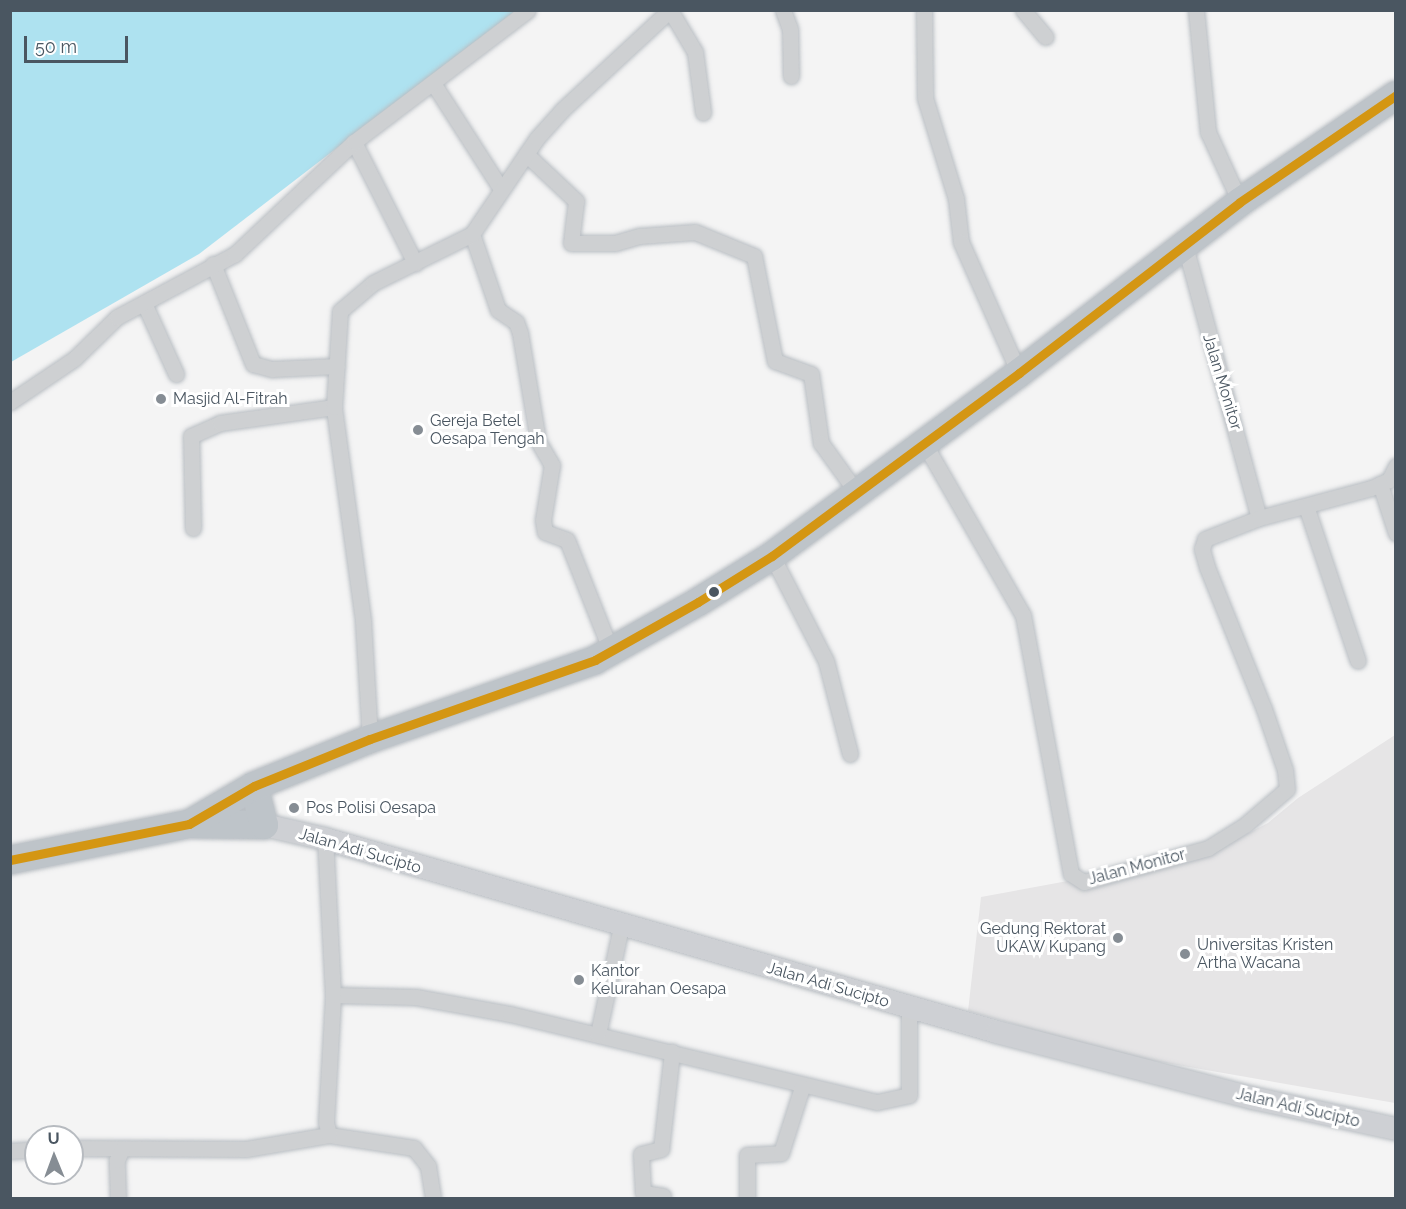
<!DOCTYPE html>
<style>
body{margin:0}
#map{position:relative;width:1406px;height:1209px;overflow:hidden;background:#f4f4f4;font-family:Raleway,sans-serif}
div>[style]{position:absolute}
.education>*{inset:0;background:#e6e5e6}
.water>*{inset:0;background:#aee2f0}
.roads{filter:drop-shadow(0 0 2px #b9bec3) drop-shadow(0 0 2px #b9bec3)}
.street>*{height:15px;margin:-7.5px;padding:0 7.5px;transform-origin:7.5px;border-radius:7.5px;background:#ced0d2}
.secondary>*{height:22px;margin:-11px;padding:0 11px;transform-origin:11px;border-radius:11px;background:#ced0d4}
.highway>*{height:28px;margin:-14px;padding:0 14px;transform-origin:14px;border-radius:14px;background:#bec4c9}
.bus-1>*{height:9px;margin:-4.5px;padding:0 4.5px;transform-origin:4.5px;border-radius:4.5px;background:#d49613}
.dots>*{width:16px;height:16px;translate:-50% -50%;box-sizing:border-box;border:3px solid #fff;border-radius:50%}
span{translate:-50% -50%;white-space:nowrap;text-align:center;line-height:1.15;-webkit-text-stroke:6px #fff;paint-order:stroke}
.street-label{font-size:16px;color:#4a5661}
.poi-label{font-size:16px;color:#4a5661}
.left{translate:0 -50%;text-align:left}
.right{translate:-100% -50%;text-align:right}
.frame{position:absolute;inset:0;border:12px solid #4a5661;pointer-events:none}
.north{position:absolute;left:24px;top:1125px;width:60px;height:60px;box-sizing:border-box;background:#fff;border:2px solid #b7bbc0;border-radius:50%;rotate:359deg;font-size:16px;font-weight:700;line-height:24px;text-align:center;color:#4a5661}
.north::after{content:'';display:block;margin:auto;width:21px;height:27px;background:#868d94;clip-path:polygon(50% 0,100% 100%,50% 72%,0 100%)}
.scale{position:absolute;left:24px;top:36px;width:104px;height:27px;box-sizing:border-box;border:3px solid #4a5661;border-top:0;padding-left:8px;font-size:18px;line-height:21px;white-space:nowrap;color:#4a5661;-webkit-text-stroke:4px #fff;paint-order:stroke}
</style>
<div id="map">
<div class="education">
<div style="clip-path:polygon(1395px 735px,1395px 1103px,1126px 1056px,968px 1011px,981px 897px,1204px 856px,1268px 823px,1298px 798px)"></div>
</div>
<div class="water">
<div style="clip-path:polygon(11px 11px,515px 11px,199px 254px,11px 362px)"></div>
</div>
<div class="roads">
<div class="street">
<div style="left:783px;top:10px;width:20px;rotate:70deg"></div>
<div style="left:790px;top:29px;width:47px;rotate:88.8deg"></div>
<div style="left:924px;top:10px;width:88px;rotate:89.3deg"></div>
<div style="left:925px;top:98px;width:106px;rotate:72.9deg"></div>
<div style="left:956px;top:199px;width:43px;rotate:83.4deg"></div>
<div style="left:961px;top:242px;width:143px;rotate:66.1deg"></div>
<div style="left:1023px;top:10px;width:35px;rotate:50deg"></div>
<div style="left:1196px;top:10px;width:123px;rotate:84.4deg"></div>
<div style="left:1208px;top:132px;width:77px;rotate:65.4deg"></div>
<div style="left:433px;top:83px;width:126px;rotate:57.3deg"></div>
<div style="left:354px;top:142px;width:136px;rotate:63.2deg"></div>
<div style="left:526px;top:154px;width:69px;rotate:43.2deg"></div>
<div style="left:576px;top:201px;width:42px;rotate:96.8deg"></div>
<div style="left:571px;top:243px;width:44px"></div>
<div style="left:615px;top:243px;width:26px;rotate:-16deg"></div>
<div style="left:640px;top:236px;width:55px;rotate:-4.2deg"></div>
<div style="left:695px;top:232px;width:64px;rotate:22.1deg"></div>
<div style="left:754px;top:256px;width:107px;rotate:78.7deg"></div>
<div style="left:775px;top:361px;width:38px;rotate:20deg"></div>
<div style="left:811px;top:374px;width:70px;rotate:81.8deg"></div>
<div style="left:821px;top:443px;width:62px;rotate:54.2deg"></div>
<div style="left:472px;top:234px;width:80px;rotate:71.1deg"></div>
<div style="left:498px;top:310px;width:22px;rotate:34deg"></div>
<div style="left:516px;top:322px;width:12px;rotate:70deg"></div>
<div style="left:520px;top:333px;width:109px;rotate:80.5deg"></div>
<div style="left:538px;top:441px;width:28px;rotate:60deg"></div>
<div style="left:552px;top:465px;width:56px;rotate:99.3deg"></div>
<div style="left:543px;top:520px;width:12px;rotate:81deg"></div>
<div style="left:545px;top:532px;width:23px;rotate:20deg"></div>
<div style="left:567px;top:540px;width:119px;rotate:68.4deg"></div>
<div style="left:1185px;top:246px;width:282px;rotate:74.8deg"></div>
<div style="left:213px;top:264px;width:108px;rotate:68.2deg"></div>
<div style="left:253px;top:364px;width:20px;rotate:15deg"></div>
<div style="left:272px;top:369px;width:65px;rotate:-2.6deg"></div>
<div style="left:144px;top:303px;width:78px;rotate:65.7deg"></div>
<div style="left:10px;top:402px;width:77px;rotate:-33.9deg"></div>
<div style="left:74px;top:359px;width:60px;rotate:-44.3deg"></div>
<div style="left:117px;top:317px;width:134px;rotate:-28.1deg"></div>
<div style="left:235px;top:254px;width:163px;rotate:-43.3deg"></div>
<div style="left:354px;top:142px;width:218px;rotate:-37.2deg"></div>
<div style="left:924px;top:443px;width:198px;rotate:60.1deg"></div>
<div style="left:1023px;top:615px;width:263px;rotate:79.5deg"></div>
<div style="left:1071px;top:874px;width:15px;rotate:32deg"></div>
<div style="left:1084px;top:882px;width:129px;rotate:-15.3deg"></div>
<div style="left:1208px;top:848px;width:44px;rotate:-31.9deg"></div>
<div style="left:1245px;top:825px;width:55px;rotate:-40.6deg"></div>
<div style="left:1287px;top:789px;width:19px;rotate:-96deg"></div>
<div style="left:1285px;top:770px;width:65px;rotate:-109deg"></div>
<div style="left:1264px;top:709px;width:153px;rotate:-111.9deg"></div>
<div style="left:1207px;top:567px;width:19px;rotate:-106deg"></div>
<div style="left:1202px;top:549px;width:10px;rotate:-73deg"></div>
<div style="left:1205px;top:539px;width:58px;rotate:-21.3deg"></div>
<div style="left:1259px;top:518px;width:116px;rotate:-15deg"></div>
<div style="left:1371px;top:488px;width:20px;rotate:-24deg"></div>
<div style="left:1389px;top:480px;width:16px;rotate:-63deg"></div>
<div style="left:1380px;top:484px;width:52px;rotate:71.9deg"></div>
<div style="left:1306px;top:506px;width:163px;rotate:71.5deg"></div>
<div style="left:193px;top:528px;width:92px;rotate:-91.2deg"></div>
<div style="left:191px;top:436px;width:32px;rotate:-24deg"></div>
<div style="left:220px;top:423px;width:115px;rotate:-8deg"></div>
<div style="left:772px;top:556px;width:118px;rotate:62.8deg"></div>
<div style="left:826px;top:661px;width:96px;rotate:75.5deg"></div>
<div style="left:370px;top:739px;width:119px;rotate:-93.4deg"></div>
<div style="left:363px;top:620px;width:215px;rotate:-97.8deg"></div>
<div style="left:334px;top:407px;width:96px;rotate:-86.4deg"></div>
<div style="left:340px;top:311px;width:43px;rotate:-40.3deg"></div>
<div style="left:373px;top:283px;width:110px;rotate:-26.3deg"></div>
<div style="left:472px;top:234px;width:116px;rotate:-55.9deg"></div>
<div style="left:537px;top:138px;width:38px;rotate:-48deg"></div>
<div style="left:562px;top:110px;width:147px;rotate:-42.8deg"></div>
<div style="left:670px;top:10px;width:49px;rotate:59.2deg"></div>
<div style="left:695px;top:52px;width:61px;rotate:82.4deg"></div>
<div style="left:333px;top:995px;width:83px;rotate:1.4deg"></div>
<div style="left:416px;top:997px;width:96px;rotate:10.3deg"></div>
<div style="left:510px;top:1014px;width:377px;rotate:13.5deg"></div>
<div style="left:877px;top:1102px;width:33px;rotate:-12deg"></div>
<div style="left:909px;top:1095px;width:87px;rotate:-90deg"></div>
<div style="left:598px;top:1034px;width:109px;rotate:-77.9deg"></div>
<div style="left:329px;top:1135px;width:86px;rotate:8.7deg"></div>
<div style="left:414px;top:1148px;width:23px;rotate:52deg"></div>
<div style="left:428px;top:1166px;width:32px;rotate:81deg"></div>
<div style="left:72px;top:1148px;width:174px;rotate:0.3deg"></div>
<div style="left:246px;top:1149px;width:84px;rotate:-9.6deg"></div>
<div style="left:329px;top:1135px;width:13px;rotate:-103deg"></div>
<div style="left:326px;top:1122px;width:127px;rotate:-86.8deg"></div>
<div style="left:333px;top:995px;width:156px;rotate:-92.9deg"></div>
<div style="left:10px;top:1151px;width:26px;rotate:-4deg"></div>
<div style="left:663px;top:1196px;width:20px;rotate:-171deg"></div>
<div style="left:643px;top:1193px;width:39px;rotate:-93deg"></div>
<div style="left:641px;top:1154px;width:21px;rotate:-14deg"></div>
<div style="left:661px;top:1149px;width:98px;rotate:-83.5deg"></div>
<div style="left:118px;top:1198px;width:38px;rotate:-92deg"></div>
<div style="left:117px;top:1160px;width:12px;rotate:-66deg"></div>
<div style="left:747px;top:1198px;width:43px;rotate:-90deg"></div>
<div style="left:747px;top:1155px;width:34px;rotate:-3deg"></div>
<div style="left:781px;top:1153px;width:69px;rotate:-72.3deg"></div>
</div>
<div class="secondary">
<div style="left:264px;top:825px;width:63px;rotate:12.9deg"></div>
<div style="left:325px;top:839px;width:699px;rotate:16.02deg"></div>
<div style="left:997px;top:1032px;width:264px;rotate:14.5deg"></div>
<div style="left:1253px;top:1098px;width:146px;rotate:12.2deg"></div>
</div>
<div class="highway">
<div style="left:189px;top:824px;width:75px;rotate:0.8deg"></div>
<div style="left:264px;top:825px;width:40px;rotate:-104.4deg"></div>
<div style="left:10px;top:860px;width:183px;rotate:-11.4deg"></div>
<div style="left:189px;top:824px;width:75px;rotate:-30.3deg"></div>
<div style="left:254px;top:786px;width:125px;rotate:-22.1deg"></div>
<div style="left:370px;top:739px;width:238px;rotate:-19.3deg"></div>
<div style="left:595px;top:660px;width:118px;rotate:-29.4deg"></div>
<div style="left:698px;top:602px;width:87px;rotate:-31.9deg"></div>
<div style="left:772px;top:556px;width:307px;rotate:-36.5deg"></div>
<div style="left:1019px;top:373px;width:279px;rotate:-37.7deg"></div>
<div style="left:1240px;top:202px;width:189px;rotate:-34.4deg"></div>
</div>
</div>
<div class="bus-1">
<div style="left:10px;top:860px;width:183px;rotate:-11.4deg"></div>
<div style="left:189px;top:824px;width:75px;rotate:-30.3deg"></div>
<div style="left:254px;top:786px;width:125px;rotate:-22.1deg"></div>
<div style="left:370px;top:739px;width:238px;rotate:-19.3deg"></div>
<div style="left:595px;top:660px;width:118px;rotate:-29.4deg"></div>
<div style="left:698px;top:602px;width:87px;rotate:-31.9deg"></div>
<div style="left:772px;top:556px;width:307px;rotate:-36.5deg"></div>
<div style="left:1019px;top:373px;width:279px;rotate:-37.7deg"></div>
<div style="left:1240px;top:202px;width:189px;rotate:-34.4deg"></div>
</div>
<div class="dots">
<div style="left:161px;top:399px;background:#868d94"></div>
<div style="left:418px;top:430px;background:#868d94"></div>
<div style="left:714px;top:592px;background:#4a5661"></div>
<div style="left:294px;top:808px;background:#868d94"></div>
<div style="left:1118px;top:938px;background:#868d94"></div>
<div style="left:1185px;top:954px;background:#868d94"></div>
<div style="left:579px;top:980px;background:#868d94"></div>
</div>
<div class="street-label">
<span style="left:1222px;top:382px;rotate:73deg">Jalan Monitor</span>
<span style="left:360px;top:851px;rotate:16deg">Jalan Adi Sucipto</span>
<span style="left:1137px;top:867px;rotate:-15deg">Jalan Monitor</span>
<span style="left:828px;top:985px;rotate:16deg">Jalan Adi Sucipto</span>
<span style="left:1298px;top:1108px;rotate:13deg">Jalan Adi Sucipto</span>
</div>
<div class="poi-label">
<span class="left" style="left:173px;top:399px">Masjid Al-Fitrah</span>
<span class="left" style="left:430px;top:430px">Gereja Betel<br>Oesapa Tengah</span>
<span class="left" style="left:306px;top:808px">Pos Polisi Oesapa</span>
<span class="right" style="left:1106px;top:938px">Gedung Rektorat<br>UKAW Kupang</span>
<span class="left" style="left:1197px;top:954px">Universitas Kristen<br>Artha Wacana</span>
<span class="left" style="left:591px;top:980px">Kantor<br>Kelurahan Oesapa</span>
</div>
<div class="frame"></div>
<div class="north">U</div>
<div class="scale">50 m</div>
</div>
